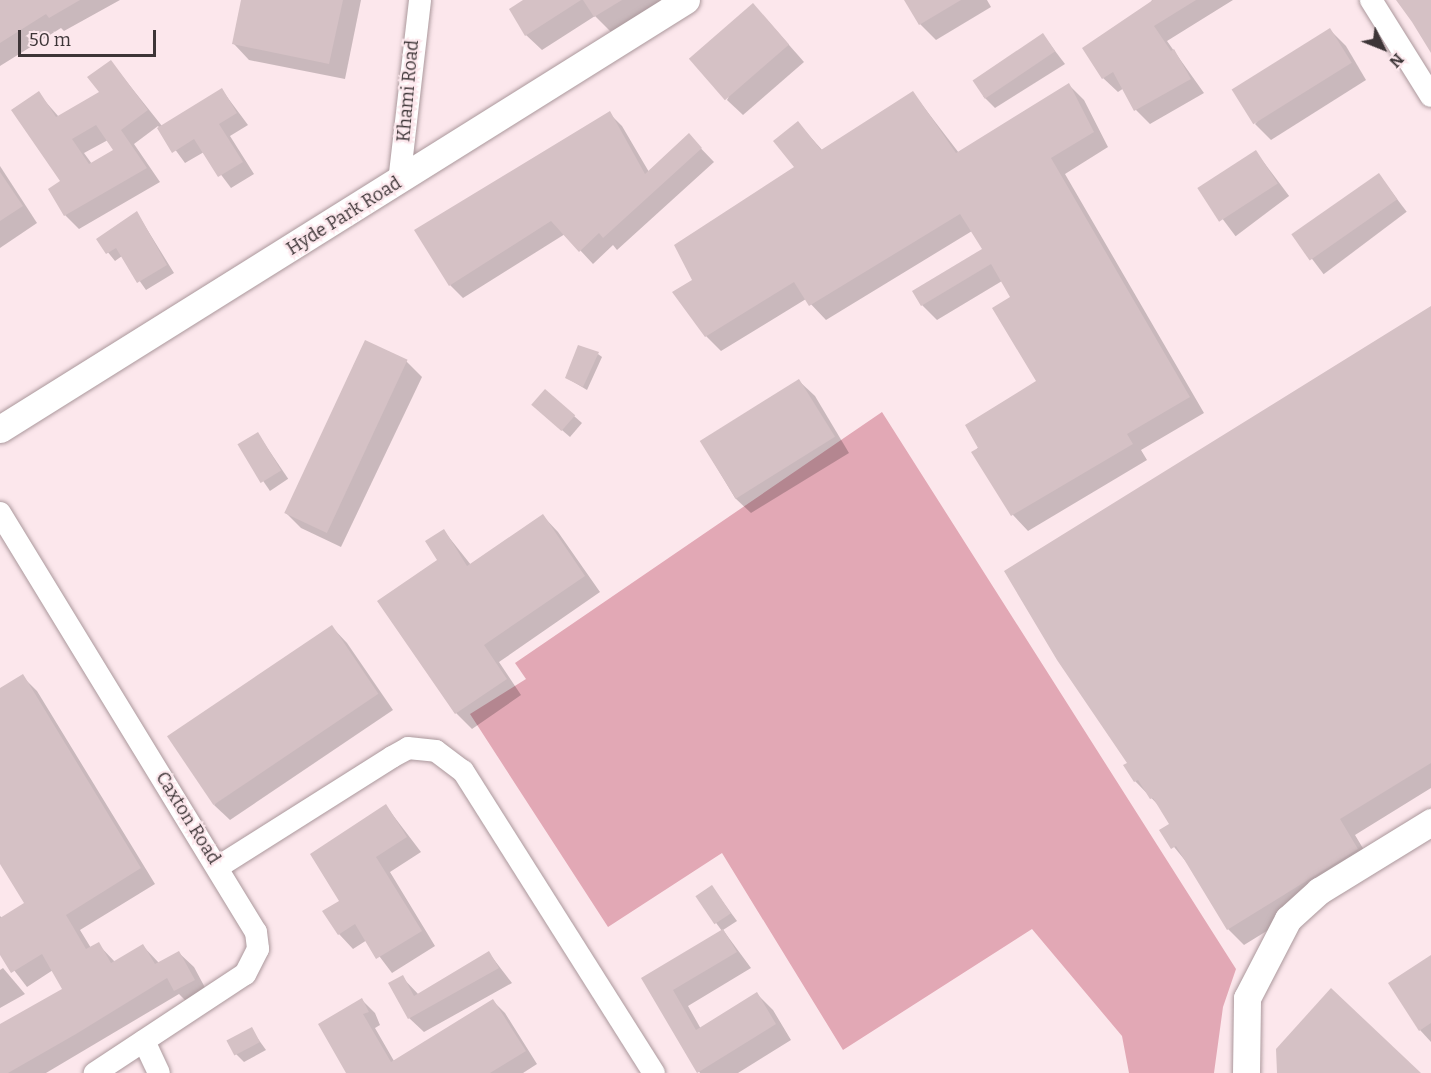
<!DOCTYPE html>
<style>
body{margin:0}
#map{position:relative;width:1431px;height:1073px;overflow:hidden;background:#fce7ec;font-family:Bitter,serif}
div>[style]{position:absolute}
.green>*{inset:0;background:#e2a8b5}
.shadow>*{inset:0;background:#0003;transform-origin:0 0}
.building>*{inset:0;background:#d5c1c5;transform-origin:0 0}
.roads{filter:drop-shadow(0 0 2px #ab989c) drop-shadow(0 0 2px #ab989c)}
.minor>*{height:22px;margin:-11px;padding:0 11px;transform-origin:11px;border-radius:11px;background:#fff}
.tertiary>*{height:27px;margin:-13.5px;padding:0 13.5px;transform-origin:13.5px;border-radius:13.5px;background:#fff}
span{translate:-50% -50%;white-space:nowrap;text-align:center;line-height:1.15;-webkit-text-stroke:4.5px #fce7ec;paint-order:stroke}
.street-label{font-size:18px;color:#3d3537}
.north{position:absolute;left:1353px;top:18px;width:60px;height:60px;-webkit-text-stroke:4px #fce7ec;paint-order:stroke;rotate:133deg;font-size:16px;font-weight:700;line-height:24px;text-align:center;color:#3d3537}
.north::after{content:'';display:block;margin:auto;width:21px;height:27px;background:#3d3537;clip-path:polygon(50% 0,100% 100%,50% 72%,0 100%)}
.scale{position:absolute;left:18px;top:30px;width:138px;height:27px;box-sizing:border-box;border:3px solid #3d3537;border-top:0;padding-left:8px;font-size:18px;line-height:21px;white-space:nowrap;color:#3d3537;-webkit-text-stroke:4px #fce7ec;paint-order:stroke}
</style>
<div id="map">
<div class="green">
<div style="clip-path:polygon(882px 412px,1236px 969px,1223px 1007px,1214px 1073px,1129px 1073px,1122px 1036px,1032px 929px,843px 1050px,722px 853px,608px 927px,470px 714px,526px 679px,515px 663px)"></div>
</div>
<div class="shadow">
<div style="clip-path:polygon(5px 0,120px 0,64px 31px,61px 28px,0 66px,0 3px)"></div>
<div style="clip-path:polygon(243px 0,361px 0,345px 79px,249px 60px,234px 44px)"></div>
<div style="clip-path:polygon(526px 0,662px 0,611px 32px,595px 16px,542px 50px,526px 35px)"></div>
<div style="clip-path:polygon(906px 0,987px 0,991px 7px,936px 40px,920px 24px)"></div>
<div style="clip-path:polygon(1152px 0,1233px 0,1167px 41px,1204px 93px,1150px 124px,1136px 110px,1124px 88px,1118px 92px,1103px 78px)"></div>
<div style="clip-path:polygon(768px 21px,804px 62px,743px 115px,727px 100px)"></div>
<div style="clip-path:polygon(1330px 30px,1346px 46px,1366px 80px,1271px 140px,1255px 124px)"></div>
<div style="clip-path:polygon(1043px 35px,1065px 64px,995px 108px,983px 96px)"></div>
<div style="clip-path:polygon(evenodd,111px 62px,162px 126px,222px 90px,248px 125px,230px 136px,254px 174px,231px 188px,204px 152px,185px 163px,158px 126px,134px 144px,160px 182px,79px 229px,65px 215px,62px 182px,38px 93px,59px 117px,101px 92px,111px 62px,108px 140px,115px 150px,92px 164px,84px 153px,108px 140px)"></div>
<div style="clip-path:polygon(1069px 85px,1084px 100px,1108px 147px,1065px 174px,1204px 413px,1141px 450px,1147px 460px,1028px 531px,1013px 515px,974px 452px,1038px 382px,1012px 297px,1002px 281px,937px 320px,922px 305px,984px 249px,972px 231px,826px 320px,806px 299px,721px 351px,706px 336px,694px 280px,796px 168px,798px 123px,823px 151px,913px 93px,959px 153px)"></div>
<div style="clip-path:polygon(609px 113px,622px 126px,649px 172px,689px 136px,714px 162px,617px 250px,613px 245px,593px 264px,565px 234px,463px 298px,450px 285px)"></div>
<div style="left:1256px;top:152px;width:55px;height:67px;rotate:53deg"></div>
<div style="clip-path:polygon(0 166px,37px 223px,0 248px)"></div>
<div style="left:1379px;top:175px;width:46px;height:104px;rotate:53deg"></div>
<div style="clip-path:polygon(137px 213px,174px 273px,146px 290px,122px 256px,115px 261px,98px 240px)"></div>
<div style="clip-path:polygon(1431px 308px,1431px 788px,1355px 835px,1373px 865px,1244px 945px,1228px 929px,1188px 864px,1161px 831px,1171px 825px,1162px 809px,1135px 781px)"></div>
<div style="clip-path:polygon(598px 354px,602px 357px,587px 390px,567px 378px)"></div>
<div style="clip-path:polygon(406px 361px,422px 377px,341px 547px,301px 528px,285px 512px)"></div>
<div style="clip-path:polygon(799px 381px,815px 396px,849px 453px,751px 513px,735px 498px,701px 441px)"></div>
<div style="clip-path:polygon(541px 412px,574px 416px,582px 423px,570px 437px)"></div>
<div style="left:258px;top:434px;width:54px;height:22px;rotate:56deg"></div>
<div style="clip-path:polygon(543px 516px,558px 532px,600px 592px,499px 662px,521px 695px,472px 729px,456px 713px,439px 560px,444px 531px,471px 565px)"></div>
<div style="clip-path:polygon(332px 627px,347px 643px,393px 710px,230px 820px,214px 805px)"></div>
<div style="clip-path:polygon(22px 676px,37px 691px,155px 884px,80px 930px,91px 948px,98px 944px,115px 962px,143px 946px,159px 963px,179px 953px,194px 967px,209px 995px,190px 1005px,179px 994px,46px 1073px,0 1073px,0 1026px,64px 989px,53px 970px,27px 987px,0 952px,0 916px,2px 918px,26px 903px,0 862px,0 690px)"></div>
<div style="clip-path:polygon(386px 806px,421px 852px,390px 872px,435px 946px,392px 973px,367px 940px,353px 949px,339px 934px,341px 901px)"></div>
<div style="clip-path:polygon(712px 887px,737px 921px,723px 930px,751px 968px,688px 1006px,701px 1029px,757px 994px,773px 1010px,791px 1040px,738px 1073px,700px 1073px,643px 978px,722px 931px,697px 897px)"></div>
<div style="clip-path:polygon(489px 953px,512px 983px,424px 1032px,409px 1018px,402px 977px,419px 995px)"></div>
<div style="clip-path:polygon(1431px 957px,1431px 1042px,1420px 1030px)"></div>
<div style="clip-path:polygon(3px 968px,25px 994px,0 1008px,0 970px)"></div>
<div style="clip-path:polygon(362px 1000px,375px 1013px,380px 1025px,375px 1028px,394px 1061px,493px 1001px,505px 1013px,537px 1064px,523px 1073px,348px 1073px)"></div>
<div style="clip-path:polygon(251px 1029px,266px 1050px,244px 1062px,236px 1054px)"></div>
</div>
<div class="building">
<div style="clip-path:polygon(0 0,80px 0,49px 18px,46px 14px,0 43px)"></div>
<div style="clip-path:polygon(241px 0,343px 0,329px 64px,232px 44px)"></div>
<div style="clip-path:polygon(523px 0,581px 0,525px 36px,509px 9px)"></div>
<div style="clip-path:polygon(583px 0,622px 0,594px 17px)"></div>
<div style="clip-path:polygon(904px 0,961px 0,919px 25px)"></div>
<div style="clip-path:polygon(1153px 0,1196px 0,1154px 26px,1171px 51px,1174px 49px,1191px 79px,1134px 111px,1113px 72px,1102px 79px,1082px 48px)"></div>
<div style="clip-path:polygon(1396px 0,1431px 0,1431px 53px,1412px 22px)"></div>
<div style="left:753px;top:3px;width:55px;height:85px;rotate:49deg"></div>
<div style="left:1330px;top:28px;width:41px;height:116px;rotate:58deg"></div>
<div style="left:1043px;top:33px;width:22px;height:85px;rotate:56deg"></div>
<div style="clip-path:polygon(evenodd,111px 60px,148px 110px,121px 130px,147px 168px,64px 216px,48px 189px,60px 181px,11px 110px,39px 91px,56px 117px,99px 92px,87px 77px,111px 60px,96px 125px,113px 150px,89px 164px,72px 139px,96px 125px)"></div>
<div style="clip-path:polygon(1069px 83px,1094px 132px,1051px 158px,1190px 397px,1127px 434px,1133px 444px,1011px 516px,971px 452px,978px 448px,965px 425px,1036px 381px,992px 308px,1010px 297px,991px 264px,921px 306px,912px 291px,982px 249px,960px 214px,809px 306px,794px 282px,705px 337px,672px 292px,692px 280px,674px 245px,794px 167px,773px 141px,798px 121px,821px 150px,913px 91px,956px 153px)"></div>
<div style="clip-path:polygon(222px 88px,237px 113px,219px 124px,243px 162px,218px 177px,194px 139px,172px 153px,157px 128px)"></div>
<div style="clip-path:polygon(610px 111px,645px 174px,689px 133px,702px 148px,603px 238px,599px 233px,579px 252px,551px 221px,449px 286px,414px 230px)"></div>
<div style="left:1256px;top:150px;width:40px;height:70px;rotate:57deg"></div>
<div style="clip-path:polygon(0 172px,23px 206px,0 221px)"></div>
<div style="left:1379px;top:173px;width:32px;height:107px;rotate:55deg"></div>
<div style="clip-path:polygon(137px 211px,167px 265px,137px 283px,116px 248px,106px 254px,96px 239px)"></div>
<div style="clip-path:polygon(1431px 306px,1431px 763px,1340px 819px,1358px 849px,1227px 930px,1176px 846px,1171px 849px,1159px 830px,1169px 824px,1153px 798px,1150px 799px,1138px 780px,1134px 782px,1123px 765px,1127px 763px,1057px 660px,1004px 571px)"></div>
<div style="left:365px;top:340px;width:47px;height:191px;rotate:25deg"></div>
<div style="clip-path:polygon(578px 345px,599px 352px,583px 387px,565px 378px)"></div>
<div style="left:799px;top:379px;width:68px;height:117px;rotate:58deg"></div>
<div style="left:545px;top:389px;width:40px;height:21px;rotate:41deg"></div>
<div style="left:258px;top:432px;width:45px;height:24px;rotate:59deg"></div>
<div style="clip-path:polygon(543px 514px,585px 576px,484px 645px,507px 679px,455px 714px,377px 601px,437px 560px,425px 541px,444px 529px,467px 566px)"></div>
<div style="left:332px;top:625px;width:83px;height:199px;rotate:56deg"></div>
<div style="clip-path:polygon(23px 674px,141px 868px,66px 915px,86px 949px,99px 942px,111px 963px,143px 944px,155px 964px,179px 951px,195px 980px,174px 991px,167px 978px,76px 1034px,8px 1073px,0 1073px,0 1024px,62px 989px,42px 954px,11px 973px,0 955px,0 918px,24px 903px,0 864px,0 688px)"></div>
<div style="clip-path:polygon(386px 804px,407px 837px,376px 857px,422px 931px,376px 959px,355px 924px,338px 935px,322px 911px,339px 901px,310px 854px)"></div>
<div style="left:712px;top:885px;width:34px;height:20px;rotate:56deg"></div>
<div style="clip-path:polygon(723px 929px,737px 952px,673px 990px,696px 1030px,757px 992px,776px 1024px,697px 1073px,641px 978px)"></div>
<div style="clip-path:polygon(489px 951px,499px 968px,408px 1019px,388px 983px,403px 975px,414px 996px)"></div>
<div style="clip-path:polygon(1431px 955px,1431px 1023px,1419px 1031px,1388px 983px)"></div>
<div style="clip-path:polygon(1331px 988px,1421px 1073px,1277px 1073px,1276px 1049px)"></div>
<div style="clip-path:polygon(362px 998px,369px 1012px,363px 1014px,391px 1062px,493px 999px,526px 1051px,490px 1073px,346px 1073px,318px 1024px)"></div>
<div style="left:252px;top:1027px;width:17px;height:29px;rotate:62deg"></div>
</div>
<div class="roads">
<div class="minor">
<div style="left:1371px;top:0;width:113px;rotate:58deg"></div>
<div style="left:399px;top:182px;width:183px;rotate:-83.4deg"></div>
<div style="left:0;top:513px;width:491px;rotate:58.6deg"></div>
<div style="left:256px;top:932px;width:17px;rotate:83deg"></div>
<div style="left:258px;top:949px;width:28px;rotate:117deg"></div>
<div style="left:245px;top:974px;width:180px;rotate:146.6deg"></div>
<div style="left:218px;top:867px;width:206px;rotate:-32.3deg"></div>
<div style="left:392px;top:757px;width:18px;rotate:-29deg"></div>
<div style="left:408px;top:748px;width:28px;rotate:6deg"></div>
<div style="left:436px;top:751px;width:34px;rotate:37deg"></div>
<div style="left:463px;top:771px;width:357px;rotate:57.7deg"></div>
<div style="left:144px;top:1041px;width:35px;rotate:65deg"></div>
</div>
<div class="tertiary">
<div style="left:0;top:429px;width:809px;rotate:-32.02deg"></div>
<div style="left:1246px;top:1073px;width:75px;rotate:-89.2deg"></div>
<div style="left:1247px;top:998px;width:89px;rotate:-62.6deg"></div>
<div style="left:1288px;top:919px;width:42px;rotate:-42.1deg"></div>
<div style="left:1319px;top:891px;width:132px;rotate:-31.6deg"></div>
</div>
</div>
<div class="street-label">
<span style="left:408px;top:91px;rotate:-85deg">Khami Road</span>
<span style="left:344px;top:216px;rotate:-32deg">Hyde Park Road</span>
<span style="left:188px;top:818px;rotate:58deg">Caxton Road</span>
</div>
<div class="north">N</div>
<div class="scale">50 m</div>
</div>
